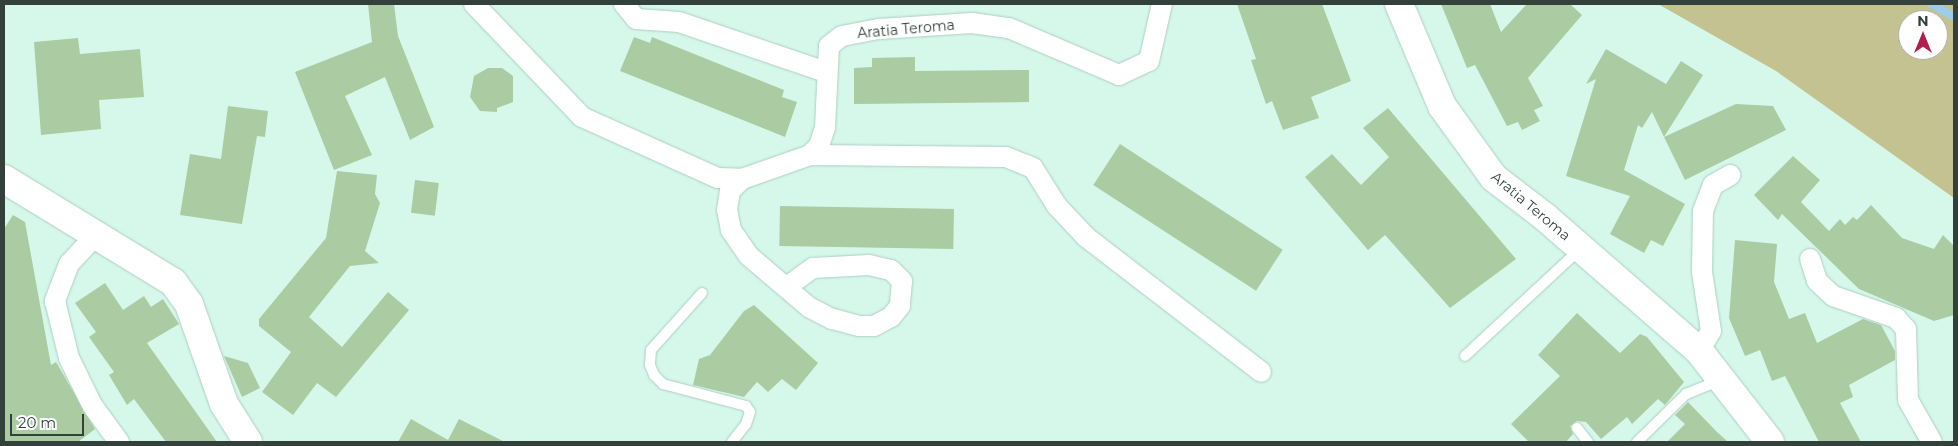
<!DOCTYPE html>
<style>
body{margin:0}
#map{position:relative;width:1958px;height:446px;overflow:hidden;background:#d6f8eb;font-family:Montserrat,sans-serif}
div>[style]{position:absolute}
.forest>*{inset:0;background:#c3c290}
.stream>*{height:8px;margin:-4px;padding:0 4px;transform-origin:4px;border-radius:4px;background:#9ccdeb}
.building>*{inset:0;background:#abcba2;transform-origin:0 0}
.roads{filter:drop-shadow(0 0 1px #adcec2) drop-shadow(0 0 1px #adcec2)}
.service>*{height:10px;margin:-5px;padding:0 5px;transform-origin:5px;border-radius:5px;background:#fff}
.minor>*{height:20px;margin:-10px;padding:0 10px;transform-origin:10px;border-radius:10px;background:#fff}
.secondary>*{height:28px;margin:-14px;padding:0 14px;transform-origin:14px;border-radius:14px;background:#fff}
span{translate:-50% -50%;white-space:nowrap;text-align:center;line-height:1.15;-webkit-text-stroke:4.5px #fff;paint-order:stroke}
.street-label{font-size:14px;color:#33403b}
.frame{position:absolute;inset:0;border:5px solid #33403b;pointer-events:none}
.north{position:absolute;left:1898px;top:10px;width:50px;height:50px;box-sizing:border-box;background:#fff;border:1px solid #adb3b1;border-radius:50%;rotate:0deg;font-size:14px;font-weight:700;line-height:20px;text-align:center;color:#33403b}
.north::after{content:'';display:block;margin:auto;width:18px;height:22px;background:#b01e4d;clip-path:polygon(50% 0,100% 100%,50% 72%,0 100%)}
.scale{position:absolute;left:10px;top:414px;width:74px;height:22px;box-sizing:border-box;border:2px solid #33403b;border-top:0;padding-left:6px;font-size:15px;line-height:18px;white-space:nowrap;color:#33403b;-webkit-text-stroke:4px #fff;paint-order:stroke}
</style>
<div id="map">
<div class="forest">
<div style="clip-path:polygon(evenodd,1658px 4px,1954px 4px,1954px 198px,1776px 71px,1658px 4px,1908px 20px,1938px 20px,1938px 50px,1908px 50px,1908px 20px)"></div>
</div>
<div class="stream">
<div style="left:1931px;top:4px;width:26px;rotate:29deg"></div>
</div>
<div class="building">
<div style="clip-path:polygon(368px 4px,394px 4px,398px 36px,434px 127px,410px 140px,385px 77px,345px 96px,372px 155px,334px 170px,295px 72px,372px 42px)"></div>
<div style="clip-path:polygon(1237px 4px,1322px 4px,1351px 81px,1311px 97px,1319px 118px,1283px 130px,1272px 101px,1266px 104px,1251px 60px,1256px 59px)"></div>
<div style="clip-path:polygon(1441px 4px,1490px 4px,1501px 32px,1527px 4px,1570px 4px,1582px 15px,1528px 78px,1543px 106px,1534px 110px,1540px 121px,1522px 130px,1518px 122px,1507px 126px,1475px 65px,1467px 68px)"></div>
<div style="clip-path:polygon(634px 37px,650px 43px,652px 37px,784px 90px,782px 97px,797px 102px,785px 137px,620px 71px)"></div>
<div style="clip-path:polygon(78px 38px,80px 54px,140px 49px,144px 97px,99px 100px,101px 129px,41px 135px,34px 42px)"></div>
<div style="clip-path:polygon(1606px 49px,1666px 84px,1681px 61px,1703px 75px,1664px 137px,1652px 112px,1642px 128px,1638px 125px,1624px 170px,1685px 204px,1663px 246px,1651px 240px,1644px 253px,1610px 234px,1630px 196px,1566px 176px,1596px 79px,1586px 84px)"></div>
<div style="clip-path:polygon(915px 57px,915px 71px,1029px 70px,1029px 102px,854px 104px,854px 68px,872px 67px,872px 58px)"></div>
<div style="clip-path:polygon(488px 68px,502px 68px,513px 76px,513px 102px,497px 108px,497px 112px,480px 111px,470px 97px,474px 76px)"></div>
<div style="clip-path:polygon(1736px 104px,1773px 106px,1786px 130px,1685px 180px,1664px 137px)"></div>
<div style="clip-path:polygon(228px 106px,268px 111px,265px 137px,257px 136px,242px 224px,180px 215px,190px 154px,221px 159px)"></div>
<div style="clip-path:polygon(1388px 108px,1516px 259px,1450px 308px,1385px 235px,1368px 250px,1305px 177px,1332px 154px,1361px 185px,1389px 157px,1363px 128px)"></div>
<div style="left:1120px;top:144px;width:194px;height:49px;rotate:33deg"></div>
<div style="clip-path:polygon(1793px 156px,1820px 180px,1801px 202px,1829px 231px,1840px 219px,1845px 225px,1853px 217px,1857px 220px,1871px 205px,1902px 238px,1934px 249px,1943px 235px,1954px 246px,1954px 315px,1934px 321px,1859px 289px,1782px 214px,1778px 220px,1754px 195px)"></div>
<div style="clip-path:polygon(337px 171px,377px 175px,375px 194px,380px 203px,365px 251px,379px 263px,350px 266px,309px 317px,342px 347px,388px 292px,409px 310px,336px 397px,317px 383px,293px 415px,262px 392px,291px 352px,259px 326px,259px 319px,326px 238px)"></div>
<div style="left:415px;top:180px;width:24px;height:33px;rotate:7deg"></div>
<div style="left:780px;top:206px;width:174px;height:40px;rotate:1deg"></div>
<div style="clip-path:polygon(13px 215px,25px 222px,51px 365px,56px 362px,95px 429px,78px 442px,4px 442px,4px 229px)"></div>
<div style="clip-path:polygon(1735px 240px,1777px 244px,1774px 282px,1789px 319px,1805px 313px,1817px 343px,1863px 319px,1881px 325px,1895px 351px,1895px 360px,1849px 385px,1853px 397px,1840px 403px,1861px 442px,1819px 442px,1785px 376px,1772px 381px,1760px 350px,1745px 356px,1729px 318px)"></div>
<div style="clip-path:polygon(105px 283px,123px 310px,144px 296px,151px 307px,163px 299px,179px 324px,147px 343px,217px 442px,166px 442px,134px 399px,127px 405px,109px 375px,114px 372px,89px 337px,96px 332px,75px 303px)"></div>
<div style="clip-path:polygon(754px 305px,818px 363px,796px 390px,782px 379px,768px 392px,757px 382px,744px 397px,693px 385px,699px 359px,710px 355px,744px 311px)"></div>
<div style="clip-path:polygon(1577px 313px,1620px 353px,1640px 334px,1647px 337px,1684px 382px,1665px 405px,1658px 399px,1632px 424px,1627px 417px,1601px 439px,1586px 422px,1577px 421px,1570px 426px,1573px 434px,1566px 442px,1529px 442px,1511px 424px,1560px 376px,1538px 355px)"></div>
<div style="clip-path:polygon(224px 356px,248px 363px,260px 388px,242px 397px)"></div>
<div style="clip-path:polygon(1688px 402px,1716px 431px,1728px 442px,1667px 442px,1685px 424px,1675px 415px)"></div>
<div style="clip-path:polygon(411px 419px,448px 440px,459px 419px,505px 442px,398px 442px)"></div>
</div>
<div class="roads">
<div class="service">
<div style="left:702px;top:293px;width:76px;rotate:131.8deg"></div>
<div style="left:651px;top:350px;width:15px;rotate:94deg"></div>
<div style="left:650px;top:365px;width:11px;rotate:68deg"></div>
<div style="left:654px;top:375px;width:13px;rotate:45deg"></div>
<div style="left:663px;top:384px;width:86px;rotate:14.8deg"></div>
<div style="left:746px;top:406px;width:7px;rotate:56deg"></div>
<div style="left:750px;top:412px;width:13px;rotate:108deg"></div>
<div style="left:746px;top:424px;width:23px;rotate:128deg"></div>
<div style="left:1465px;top:356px;width:157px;rotate:-42.9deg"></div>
<div style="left:1577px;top:428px;width:18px;rotate:52deg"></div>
<div style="left:1637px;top:442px;width:69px;rotate:-44.4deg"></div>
<div style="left:1686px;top:394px;width:38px;rotate:-22deg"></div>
</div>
<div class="minor">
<div style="left:474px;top:4px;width:156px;rotate:46.3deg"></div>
<div style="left:582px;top:117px;width:149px;rotate:24.2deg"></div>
<div style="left:718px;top:178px;width:24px;rotate:2deg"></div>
<div style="left:624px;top:4px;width:19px;rotate:51deg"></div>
<div style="left:636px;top:19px;width:43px;rotate:4deg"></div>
<div style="left:679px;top:22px;width:155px;rotate:18.8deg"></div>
<div style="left:810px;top:155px;width:196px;rotate:0.6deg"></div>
<div style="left:1006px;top:157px;width:29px;rotate:22deg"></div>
<div style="left:1033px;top:168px;width:45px;rotate:57.7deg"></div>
<div style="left:1057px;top:206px;width:42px;rotate:46.9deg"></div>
<div style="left:1086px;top:237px;width:221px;rotate:37.6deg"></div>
<div style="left:96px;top:235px;width:40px;rotate:133deg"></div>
<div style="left:69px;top:264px;width:40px;rotate:111deg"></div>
<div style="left:55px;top:301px;width:59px;rotate:76.2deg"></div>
<div style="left:69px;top:358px;width:52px;rotate:63.9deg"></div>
<div style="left:92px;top:405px;width:46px;rotate:53.9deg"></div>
<div style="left:1810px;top:259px;width:23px;rotate:72deg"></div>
<div style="left:1817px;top:281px;width:22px;rotate:43deg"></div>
<div style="left:1833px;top:296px;width:67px;rotate:19.2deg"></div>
<div style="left:1896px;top:318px;width:15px;rotate:48deg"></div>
<div style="left:1906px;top:329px;width:71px;rotate:88.4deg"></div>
<div style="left:1908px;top:400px;width:48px;rotate:60.3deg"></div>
<div style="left:788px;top:286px;width:31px;rotate:-36deg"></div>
<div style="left:813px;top:268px;width:56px;rotate:-3.1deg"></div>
<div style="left:869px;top:265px;width:23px;rotate:13deg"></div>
<div style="left:891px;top:270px;width:16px;rotate:45deg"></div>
<div style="left:902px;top:281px;width:25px;rotate:95deg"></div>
<div style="left:900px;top:306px;width:14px;rotate:129deg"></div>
<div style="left:891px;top:317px;width:19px;rotate:152deg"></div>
<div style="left:874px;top:326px;width:15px;rotate:180deg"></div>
<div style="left:859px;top:326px;width:28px;rotate:-165deg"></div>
<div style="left:832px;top:319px;width:25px;rotate:-153deg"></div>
<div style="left:810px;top:308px;width:80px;rotate:-139.6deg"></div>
<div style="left:749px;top:256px;width:32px;rotate:-125deg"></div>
<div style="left:731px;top:230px;width:20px;rotate:-101deg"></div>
<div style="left:727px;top:210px;width:19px;rotate:-81deg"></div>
<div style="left:730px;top:191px;width:17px;rotate:-45deg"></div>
<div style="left:742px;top:179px;width:72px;rotate:-19.4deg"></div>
<div style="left:810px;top:155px;width:13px;rotate:-45deg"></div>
<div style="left:819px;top:146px;width:19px;rotate:-72deg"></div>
<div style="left:825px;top:128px;width:82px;rotate:-87.2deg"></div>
<div style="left:829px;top:46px;width:16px;rotate:-38deg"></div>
<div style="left:842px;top:36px;width:38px;rotate:-11deg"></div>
<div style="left:879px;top:29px;width:93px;rotate:-3.7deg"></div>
<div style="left:972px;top:23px;width:37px;rotate:8deg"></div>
<div style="left:1009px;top:28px;width:120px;rotate:23.1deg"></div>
<div style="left:1119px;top:75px;width:33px;rotate:-25deg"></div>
<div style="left:1149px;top:61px;width:58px;rotate:-77.2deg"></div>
<div style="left:1699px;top:351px;width:23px;rotate:-59deg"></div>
<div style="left:1711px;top:331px;width:60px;rotate:-98.7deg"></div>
<div style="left:1702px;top:272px;width:61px;rotate:-89.1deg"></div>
<div style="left:1703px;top:211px;width:28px;rotate:-69deg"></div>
<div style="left:1713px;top:185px;width:20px;rotate:-30deg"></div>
</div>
<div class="secondary">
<div style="left:1399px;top:4px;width:111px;rotate:67.1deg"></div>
<div style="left:1442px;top:106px;width:89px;rotate:54.2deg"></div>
<div style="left:1494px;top:178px;width:64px;rotate:37.4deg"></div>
<div style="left:1545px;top:217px;width:204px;rotate:41deg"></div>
<div style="left:1699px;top:351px;width:115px;rotate:52deg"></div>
<div style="left:4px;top:179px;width:198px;rotate:31.4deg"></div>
<div style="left:173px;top:282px;width:27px;rotate:54deg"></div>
<div style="left:189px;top:304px;width:106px;rotate:70.7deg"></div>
<div style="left:224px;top:404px;width:45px;rotate:57.7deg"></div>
</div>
</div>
<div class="street-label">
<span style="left:906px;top:29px;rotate:-5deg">Aratia Teroma</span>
<span style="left:1531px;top:206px;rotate:40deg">Aratia Teroma</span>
</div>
<div class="frame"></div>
<div class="north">N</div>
<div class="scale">20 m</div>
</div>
